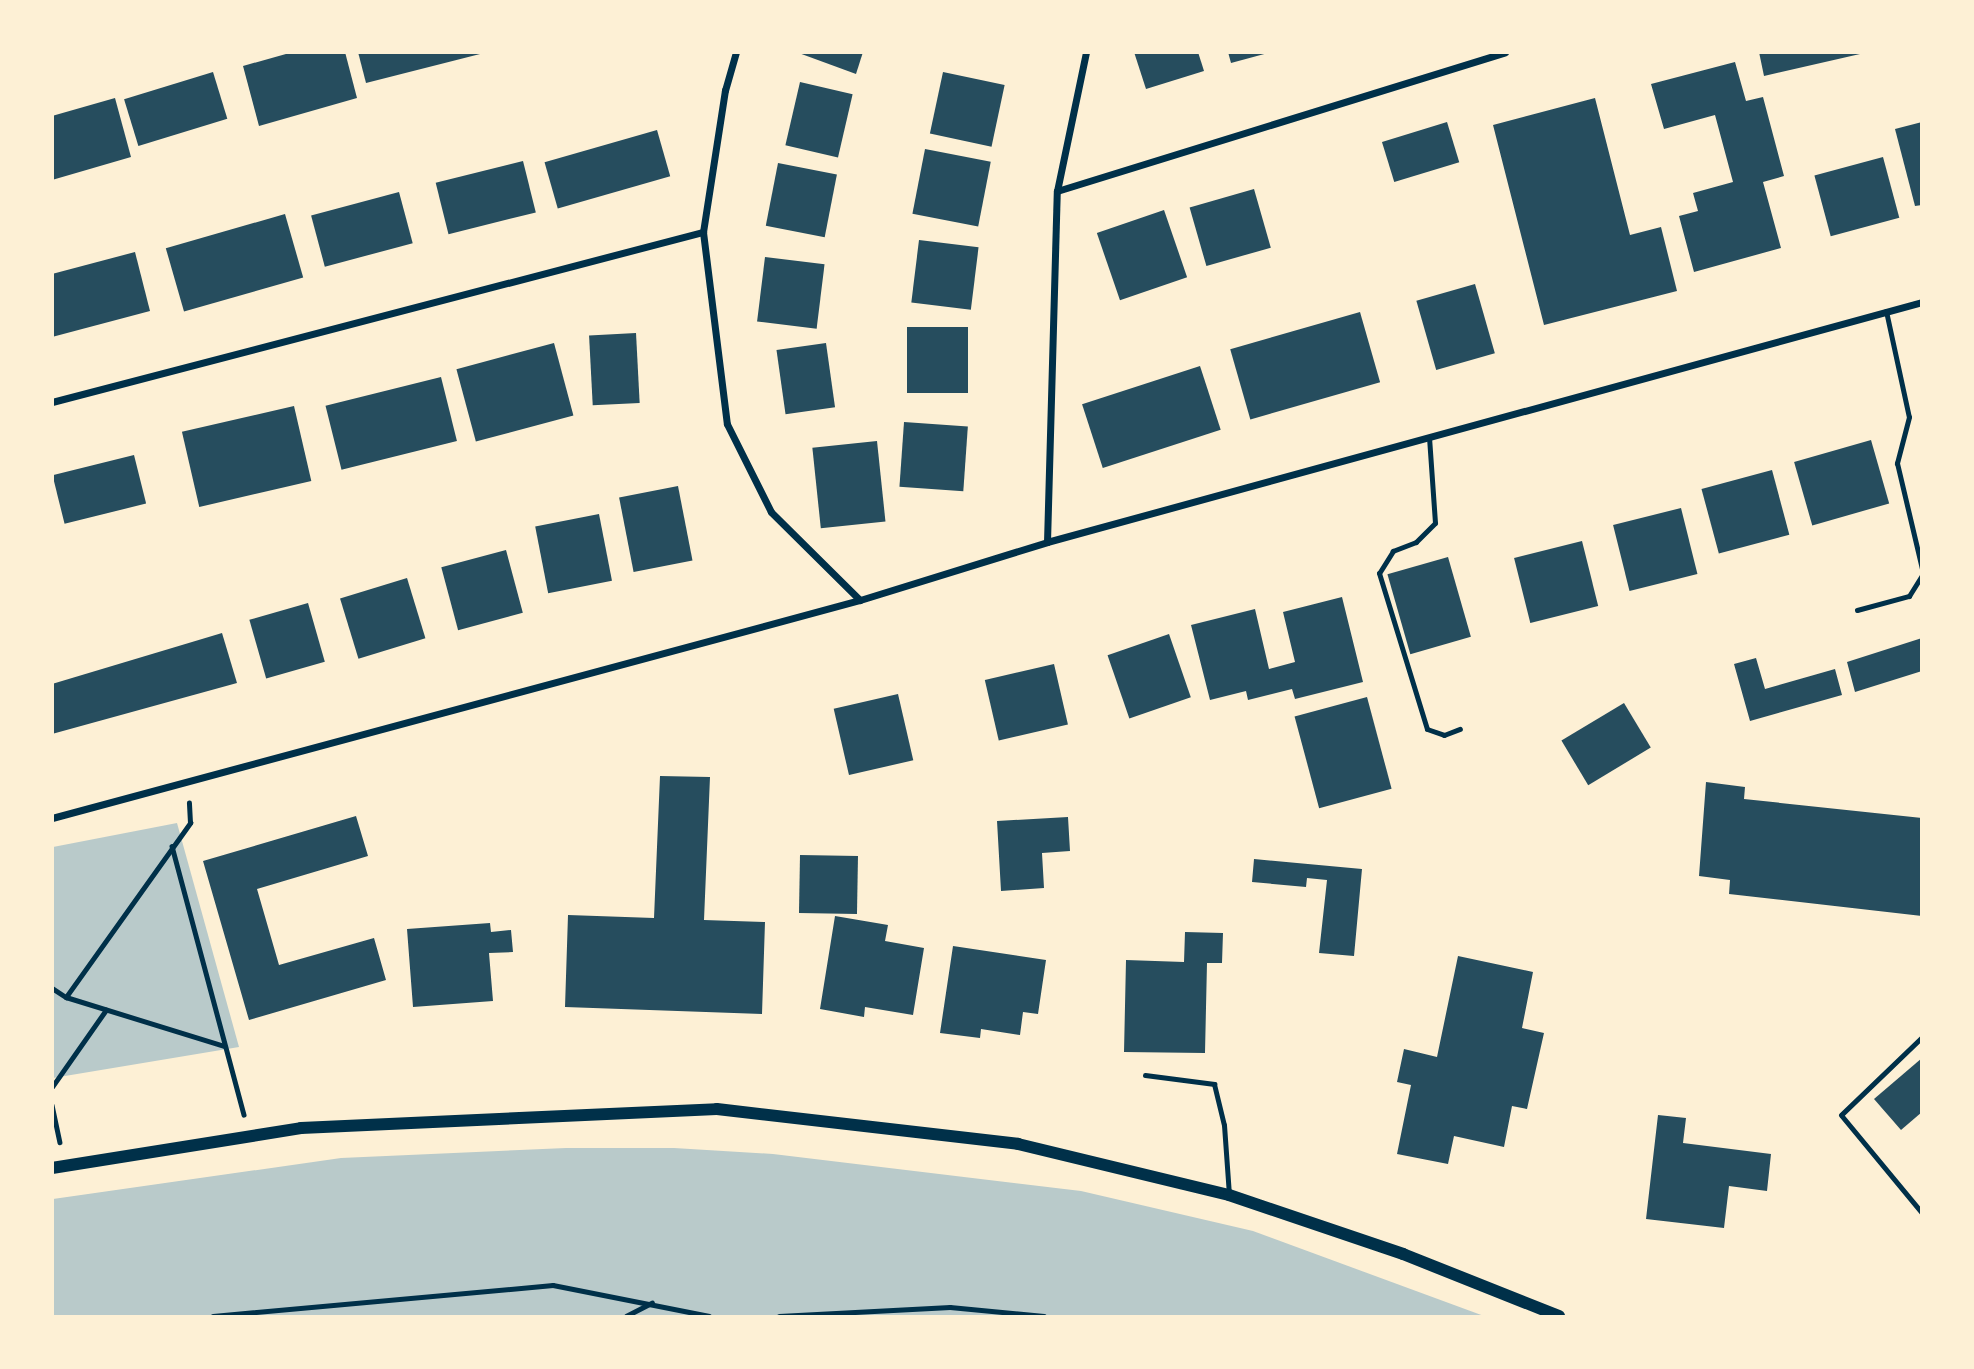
<!DOCTYPE html>
<style>
body{margin:0}
#map{position:relative;width:1974px;height:1369px;overflow:hidden;background:#fdf0d5;font-family:"DejaVu Sans",sans-serif}
div>[style]{position:absolute}
.green>*{inset:0;background:#b9caca}
.building>*{inset:0;background:#264d5e;transform-origin:0 0}
.path>*{height:4.5px;margin:-2.25px;padding:0 2.25px;transform-origin:2.25px;border-radius:2.25px;background:#003049}
.service>*{height:5px;margin:-2.5px;padding:0 2.5px;transform-origin:2.5px;border-radius:2.5px;background:#003049}
.minor>*{height:7px;margin:-3.5px;padding:0 3.5px;transform-origin:3.5px;border-radius:3.5px;background:#003049}
.tertiary>*{height:12px;margin:-6px;padding:0 6px;transform-origin:6px;border-radius:6px;background:#003049}
span{translate:-50% -50%;white-space:nowrap;text-align:center;line-height:1.15;-webkit-text-stroke:7px #fdf0d5;paint-order:stroke}
.frame{position:absolute;inset:0;border:54px solid #fdf0d5;pointer-events:none}
</style>
<div id="map">
<div class="green">
<div style="clip-path:polygon(177px 823px,239px 1047px,53px 1078px,53px 847px)"></div>
<div style="clip-path:polygon(566px 1148px,674px 1148px,773px 1154px,1081px 1191px,1253px 1231px,1484px 1316px,53px 1316px,53px 1199px,341px 1158px)"></div>
</div>
<div class="building">
<div style="clip-path:polygon(293px 52px,345px 52px,357px 98px,259px 126px,243px 66px)"></div>
<div style="clip-path:polygon(358px 52px,484px 52px,484px 53px,366px 83px)"></div>
<div style="clip-path:polygon(796px 52px,863px 52px,856px 74px)"></div>
<div style="clip-path:polygon(1134px 52px,1198px 52px,1204px 71px,1146px 89px)"></div>
<div style="clip-path:polygon(1228px 52px,1268px 52px,1268px 53px,1231px 63px)"></div>
<div style="clip-path:polygon(1759px 52px,1860px 52px,1860px 54px,1764px 76px)"></div>
<div style="clip-path:polygon(1735px 62px,1746px 101px,1763px 97px,1784px 176px,1763px 182px,1781px 248px,1694px 272px,1679px 216px,1698px 211px,1693px 193px,1733px 182px,1715px 115px,1664px 129px,1651px 84px)"></div>
<div style="left:213px;top:72px;width:49px;height:93px;rotate:73deg"></div>
<div style="left:943px;top:72px;width:63px;height:63px;rotate:12deg"></div>
<div style="left:800px;top:82px;width:54px;height:65px;rotate:13deg"></div>
<div style="clip-path:polygon(115px 98px,131px 157px,52px 180px,52px 116px)"></div>
<div style="clip-path:polygon(1595px 98px,1630px 235px,1661px 227px,1677px 291px,1544px 325px,1493px 125px)"></div>
<div style="left:1447px;top:122px;width:42px;height:68px;rotate:73deg"></div>
<div style="clip-path:polygon(1922px 122px,1922px 205px,1915px 206px,1895px 129px)"></div>
<div style="left:657px;top:130px;width:48px;height:117px;rotate:74deg"></div>
<div style="left:925px;top:149px;width:67px;height:66px;rotate:11deg"></div>
<div style="left:1883px;top:157px;width:63px;height:71px;rotate:75deg"></div>
<div style="left:523px;top:161px;width:53px;height:90px;rotate:76deg"></div>
<div style="left:778px;top:163px;width:60px;height:64px;rotate:11deg"></div>
<div style="left:1254px;top:189px;width:61px;height:67px;rotate:74deg"></div>
<div style="left:399px;top:192px;width:53px;height:91px;rotate:75deg"></div>
<div style="left:1164px;top:210px;width:71px;height:71px;rotate:71deg"></div>
<div style="left:285px;top:214px;width:66px;height:124px;rotate:74deg"></div>
<div style="left:919px;top:240px;width:60px;height:63px;rotate:7deg"></div>
<div style="clip-path:polygon(135px 252px,150px 311px,52px 337px,52px 274px)"></div>
<div style="left:765px;top:257px;width:60px;height:65px;rotate:7deg"></div>
<div style="left:1475px;top:284px;width:72px;height:61px;rotate:74deg"></div>
<div style="left:1360px;top:312px;width:73px;height:135px;rotate:74deg"></div>
<div style="left:907px;top:327px;width:61px;height:66px"></div>
<div style="left:636px;top:333px;width:70px;height:47px;rotate:87deg"></div>
<div style="left:554px;top:343px;width:75px;height:101px;rotate:75deg"></div>
<div style="left:826px;top:343px;width:65px;height:50px;rotate:82deg"></div>
<div style="left:1200px;top:366px;width:67px;height:124px;rotate:72deg"></div>
<div style="left:441px;top:377px;width:66px;height:119px;rotate:76deg"></div>
<div style="left:294px;top:406px;width:77px;height:115px;rotate:77deg"></div>
<div style="left:904px;top:422px;width:64px;height:65px;rotate:4deg"></div>
<div style="left:1871px;top:440px;width:66px;height:80px;rotate:74deg"></div>
<div style="left:877px;top:441px;width:81px;height:65px;rotate:84deg"></div>
<div style="left:134px;top:455px;width:50px;height:84px;rotate:76deg"></div>
<div style="left:1772px;top:470px;width:67px;height:73px;rotate:75deg"></div>
<div style="left:678px;top:486px;width:76px;height:60px;rotate:79deg"></div>
<div style="left:1681px;top:508px;width:68px;height:70px;rotate:76deg"></div>
<div style="left:599px;top:514px;width:68px;height:65px;rotate:79deg"></div>
<div style="left:1582px;top:541px;width:67px;height:70px;rotate:76deg"></div>
<div style="left:506px;top:550px;width:65px;height:67px;rotate:75deg"></div>
<div style="left:1448px;top:557px;width:83px;height:63px;rotate:74deg"></div>
<div style="left:407px;top:578px;width:63px;height:70px;rotate:73deg"></div>
<div style="clip-path:polygon(1342px 597px,1363px 682px,1295px 699px,1292px 689px,1248px 700px,1246px 691px,1210px 700px,1191px 625px,1255px 609px,1269px 669px,1295px 662px,1283px 612px)"></div>
<div style="left:308px;top:603px;width:61px;height:61px;rotate:74deg"></div>
<div style="clip-path:polygon(222px 633px,237px 683px,52px 734px,52px 684px)"></div>
<div style="left:1169px;top:634px;width:67px;height:65px;rotate:71deg"></div>
<div style="clip-path:polygon(1922px 638px,1922px 671px,1855px 692px,1847px 662px)"></div>
<div style="clip-path:polygon(1756px 658px,1765px 689px,1835px 669px,1842px 695px,1750px 721px,1734px 664px)"></div>
<div style="left:1054px;top:664px;width:62px;height:71px;rotate:77deg"></div>
<div style="left:898px;top:694px;width:68px;height:66px;rotate:77deg"></div>
<div style="left:1367px;top:697px;width:95px;height:75px;rotate:75deg"></div>
<div style="left:1624px;top:703px;width:52px;height:73px;rotate:59deg"></div>
<div style="clip-path:polygon(660px 776px,710px 777px,704px 920px,765px 922px,762px 1014px,565px 1007px,568px 915px,654px 918px)"></div>
<div style="clip-path:polygon(1706px 782px,1745px 787px,1744px 799px,1922px 818px,1922px 916px,1729px 894px,1730px 880px,1699px 876px)"></div>
<div style="clip-path:polygon(356px 816px,368px 856px,257px 889px,279px 965px,374px 938px,386px 980px,249px 1020px,203px 861px)"></div>
<div style="clip-path:polygon(1068px 817px,1070px 851px,1042px 853px,1044px 888px,1001px 891px,997px 821px)"></div>
<div style="left:800px;top:855px;width:58px;height:58px;rotate:1deg"></div>
<div style="clip-path:polygon(1254px 859px,1362px 869px,1354px 956px,1319px 953px,1327px 880px,1307px 878px,1306px 887px,1252px 882px)"></div>
<div style="clip-path:polygon(835px 916px,888px 925px,885px 941px,924px 948px,913px 1015px,865px 1007px,864px 1017px,820px 1009px)"></div>
<div style="clip-path:polygon(490px 923px,491px 932px,511px 930px,513px 952px,489px 953px,493px 1001px,413px 1007px,407px 929px)"></div>
<div style="clip-path:polygon(1185px 932px,1223px 933px,1222px 963px,1207px 963px,1205px 1053px,1124px 1052px,1126px 960px,1184px 962px)"></div>
<div style="clip-path:polygon(953px 946px,1046px 960px,1038px 1014px,1023px 1012px,1020px 1035px,981px 1029px,980px 1038px,940px 1033px)"></div>
<div style="clip-path:polygon(1458px 956px,1533px 972px,1522px 1028px,1544px 1033px,1527px 1109px,1512px 1106px,1504px 1147px,1454px 1136px,1448px 1164px,1397px 1154px,1411px 1085px,1397px 1082px,1404px 1049px,1437px 1057px)"></div>
<div style="clip-path:polygon(1922px 1058px,1922px 1112px,1901px 1130px,1874px 1099px)"></div>
<div style="clip-path:polygon(1658px 1115px,1686px 1118px,1683px 1143px,1771px 1154px,1767px 1191px,1729px 1186px,1724px 1228px,1646px 1219px)"></div>
</div>
<div class="path">
<div style="left:172px;top:846px;width:278px;rotate:75deg"></div>
<div style="left:52px;top:988px;width:17px;rotate:33deg"></div>
<div style="left:66px;top:997px;width:165px;rotate:17.2deg"></div>
<div style="left:66px;top:997px;width:214px;rotate:-54.5deg"></div>
<div style="left:190px;top:823px;width:20px;rotate:-93deg"></div>
<div style="left:52px;top:1087px;width:94px;rotate:-55deg"></div>
<div style="left:52px;top:1105px;width:38px;rotate:78deg"></div>
<div style="left:213px;top:1316px;width:341px;rotate:-5.2deg"></div>
<div style="left:553px;top:1285px;width:159px;rotate:11.2deg"></div>
<div style="left:626px;top:1316px;width:29px;rotate:-27deg"></div>
<div style="left:779px;top:1316px;width:171px;rotate:-3deg"></div>
<div style="left:950px;top:1307px;width:94px;rotate:5.5deg"></div>
</div>
<div class="service">
<div style="left:1886px;top:311px;width:108px;rotate:77.8deg"></div>
<div style="left:1909px;top:417px;width:48px;rotate:104.6deg"></div>
<div style="left:1897px;top:463px;width:109px;rotate:76.7deg"></div>
<div style="left:1429px;top:437px;width:86px;rotate:86deg"></div>
<div style="left:1435px;top:523px;width:27px;rotate:135deg"></div>
<div style="left:1416px;top:542px;width:25px;rotate:159deg"></div>
<div style="left:1393px;top:551px;width:26px;rotate:122deg"></div>
<div style="left:1379px;top:573px;width:163px;rotate:72.9deg"></div>
<div style="left:1427px;top:729px;width:18px;rotate:19deg"></div>
<div style="left:1444px;top:735px;width:17px;rotate:-21deg"></div>
<div style="left:1857px;top:610px;width:54px;rotate:-15.1deg"></div>
<div style="left:1909px;top:596px;width:25px;rotate:-58deg"></div>
<div style="left:1922px;top:1037px;width:112px;rotate:136.1deg"></div>
<div style="left:1841px;top:1115px;width:127px;rotate:50.4deg"></div>
<div style="left:1145px;top:1075px;width:70px;rotate:7.4deg"></div>
<div style="left:1214px;top:1084px;width:42px;rotate:76.3deg"></div>
<div style="left:1224px;top:1125px;width:70px;rotate:85.9deg"></div>
</div>
<div class="minor">
<div style="left:736px;top:52px;width:40px;rotate:106deg"></div>
<div style="left:725px;top:90px;width:144px;rotate:98.8deg"></div>
<div style="left:703px;top:232px;width:193px;rotate:82.9deg"></div>
<div style="left:727px;top:424px;width:98px;rotate:63.4deg"></div>
<div style="left:771px;top:512px;width:125px;rotate:44.7deg"></div>
<div style="left:1057px;top:191px;width:469px;rotate:-17.2deg"></div>
<div style="left:52px;top:402px;width:673px;rotate:-14.64deg"></div>
<div style="left:1047px;top:542px;width:351px;rotate:-88.4deg"></div>
<div style="left:1057px;top:191px;width:142px;rotate:-78.2deg"></div>
<div style="left:52px;top:818px;width:837px;rotate:-15.1deg"></div>
<div style="left:860px;top:600px;width:196px;rotate:-17.2deg"></div>
<div style="left:1047px;top:542px;width:907px;rotate:-15.34deg"></div>
</div>
<div class="tertiary">
<div style="left:52px;top:1168px;width:252px;rotate:-9.1deg"></div>
<div style="left:301px;top:1128px;width:416px;rotate:-2.6deg"></div>
<div style="left:717px;top:1109px;width:303px;rotate:6.6deg"></div>
<div style="left:1018px;top:1144px;width:217px;rotate:13.6deg"></div>
<div style="left:1229px;top:1195px;width:184px;rotate:18.7deg"></div>
<div style="left:1403px;top:1254px;width:168px;rotate:21.7deg"></div>
</div>
<div class="frame"></div>
</div>
